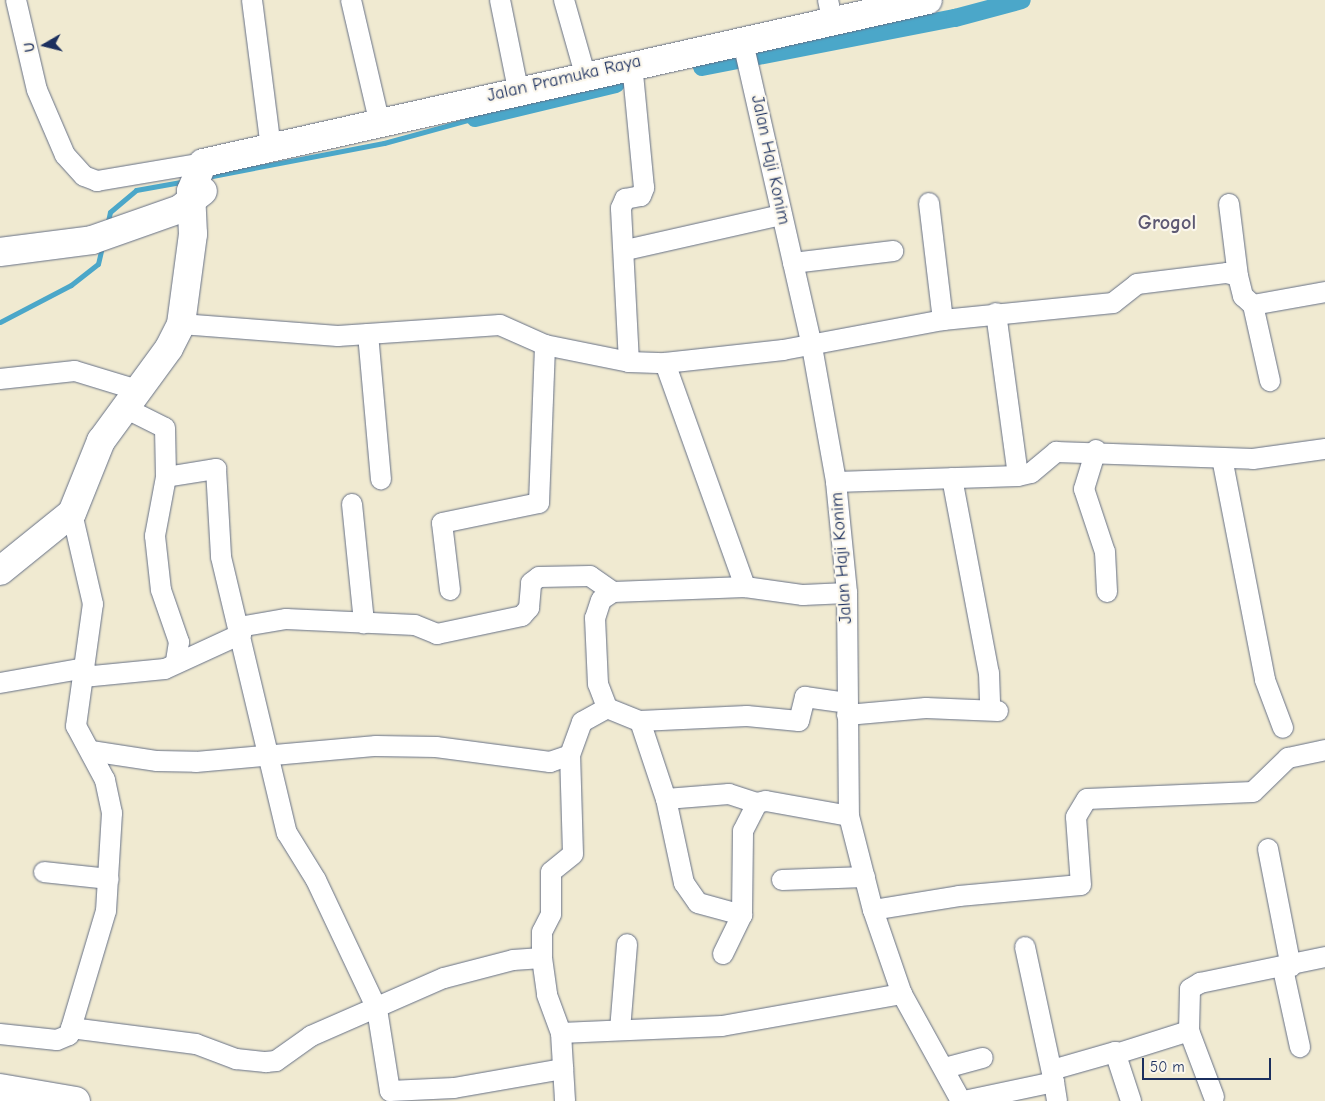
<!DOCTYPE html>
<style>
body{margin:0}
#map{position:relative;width:1325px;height:1101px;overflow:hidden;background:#f0ead1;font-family:"Comic Neue",sans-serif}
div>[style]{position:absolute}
.stream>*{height:5px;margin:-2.5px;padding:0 2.5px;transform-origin:2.5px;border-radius:2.5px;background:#4ba7c9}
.canal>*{height:18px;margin:-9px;padding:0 9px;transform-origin:9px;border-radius:9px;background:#4ba7c9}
.roads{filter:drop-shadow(0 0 1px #667086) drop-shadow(0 0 1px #667086)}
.street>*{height:20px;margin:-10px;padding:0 10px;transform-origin:10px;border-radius:10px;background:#fff}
.secondary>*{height:28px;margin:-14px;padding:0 14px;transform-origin:14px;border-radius:14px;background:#fff}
.highway>*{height:28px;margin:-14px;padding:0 14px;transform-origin:14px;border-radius:14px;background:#fff}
span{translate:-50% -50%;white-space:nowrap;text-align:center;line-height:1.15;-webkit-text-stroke:4.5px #fbf7ec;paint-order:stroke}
.street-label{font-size:18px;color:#1b2f5e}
.quarter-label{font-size:20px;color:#5d5973;font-weight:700}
.north{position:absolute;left:20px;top:20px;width:50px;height:50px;-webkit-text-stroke:4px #fbf7ec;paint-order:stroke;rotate:262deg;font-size:14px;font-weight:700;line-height:20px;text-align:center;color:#1b2f5e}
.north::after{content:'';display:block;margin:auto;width:18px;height:22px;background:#1b2f5e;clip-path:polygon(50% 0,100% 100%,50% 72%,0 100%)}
.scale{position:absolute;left:1142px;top:1058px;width:129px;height:22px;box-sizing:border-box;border:2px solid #1b2f5e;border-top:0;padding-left:6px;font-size:15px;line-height:18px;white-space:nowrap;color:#1b2f5e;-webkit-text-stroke:4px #fbf7ec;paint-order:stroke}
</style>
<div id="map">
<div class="stream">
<div style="left:207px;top:177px;width:180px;rotate:-10.9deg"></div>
<div style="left:384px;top:143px;width:94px;rotate:-15.4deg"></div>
<div style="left:107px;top:226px;width:14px;rotate:-78deg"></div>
<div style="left:110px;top:212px;width:34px;rotate:-40deg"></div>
<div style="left:136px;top:190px;width:51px;rotate:-10.2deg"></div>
<div style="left:0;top:322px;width:80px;rotate:-27.5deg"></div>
<div style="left:71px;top:285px;width:34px;rotate:-38deg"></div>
<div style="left:98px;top:264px;width:18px;rotate:-77deg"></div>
</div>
<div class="canal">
<div style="left:702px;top:67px;width:258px;rotate:-11deg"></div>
<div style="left:955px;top:18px;width:69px;rotate:-15deg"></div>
<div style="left:475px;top:118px;width:145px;rotate:-13.6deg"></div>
</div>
<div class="roads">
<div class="street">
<div style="left:16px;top:0;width:92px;rotate:76.9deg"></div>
<div style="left:37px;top:90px;width:71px;rotate:66.7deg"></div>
<div style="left:65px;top:155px;width:28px;rotate:48deg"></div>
<div style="left:84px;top:176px;width:14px;rotate:21deg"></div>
<div style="left:97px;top:181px;width:108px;rotate:-9.6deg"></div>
<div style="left:252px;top:0;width:149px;rotate:82.7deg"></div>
<div style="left:351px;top:0;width:123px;rotate:76.9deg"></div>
<div style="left:500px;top:0;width:91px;rotate:78.6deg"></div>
<div style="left:564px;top:0;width:77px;rotate:74.2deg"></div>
<div style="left:828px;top:0;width:19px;rotate:78deg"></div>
<div style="left:742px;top:38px;width:311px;rotate:77.2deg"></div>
<div style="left:811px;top:341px;width:143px;rotate:79.9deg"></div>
<div style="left:836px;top:482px;width:112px;rotate:84.3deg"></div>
<div style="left:847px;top:593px;width:223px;rotate:89.5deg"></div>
<div style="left:849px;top:816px;width:97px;rotate:75.7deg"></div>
<div style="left:873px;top:910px;width:89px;rotate:71deg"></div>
<div style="left:902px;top:994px;width:122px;rotate:61.1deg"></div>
<div style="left:929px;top:203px;width:118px;rotate:83.2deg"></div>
<div style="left:1229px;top:204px;width:73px;rotate:82.9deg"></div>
<div style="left:626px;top:250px;width:159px;rotate:-12.7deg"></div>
<div style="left:793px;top:263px;width:101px;rotate:-6.8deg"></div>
<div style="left:1253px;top:305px;width:78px;rotate:77.4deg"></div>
<div style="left:996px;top:313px;width:164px;rotate:82.3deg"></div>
<div style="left:181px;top:324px;width:157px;rotate:4.4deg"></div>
<div style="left:338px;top:336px;width:162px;rotate:-3.9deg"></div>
<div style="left:500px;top:325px;width:49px;rotate:24deg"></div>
<div style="left:545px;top:345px;width:86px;rotate:11.4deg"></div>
<div style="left:629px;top:362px;width:36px;rotate:2deg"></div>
<div style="left:665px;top:363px;width:119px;rotate:-6.3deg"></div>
<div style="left:783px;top:350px;width:163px;rotate:-10.6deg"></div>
<div style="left:943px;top:320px;width:171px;rotate:-5.7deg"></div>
<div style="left:1113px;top:303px;width:31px;rotate:-38deg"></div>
<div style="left:1137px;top:284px;width:91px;rotate:-7deg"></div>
<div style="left:1227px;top:273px;width:11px;rotate:15deg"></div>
<div style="left:1238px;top:276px;width:21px;rotate:76deg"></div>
<div style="left:1243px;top:296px;width:13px;rotate:42deg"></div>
<div style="left:1253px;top:305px;width:73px;rotate:-10.2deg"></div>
<div style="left:368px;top:334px;width:146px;rotate:84.9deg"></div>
<div style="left:629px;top:362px;width:154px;rotate:-93deg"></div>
<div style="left:621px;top:208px;width:10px;rotate:-66deg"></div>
<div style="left:625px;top:199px;width:16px;rotate:-11deg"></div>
<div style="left:641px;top:196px;width:9px;rotate:-69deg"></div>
<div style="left:644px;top:188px;width:125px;rotate:-95.5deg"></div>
<div style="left:665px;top:363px;width:238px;rotate:70.3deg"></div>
<div style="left:745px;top:587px;width:59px;rotate:7.9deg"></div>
<div style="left:803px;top:595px;width:44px;rotate:-2.6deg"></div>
<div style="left:0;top:379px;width:75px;rotate:-6.1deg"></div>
<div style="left:75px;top:371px;width:69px;rotate:16.9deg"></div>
<div style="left:127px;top:409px;width:42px;rotate:26.6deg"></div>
<div style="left:165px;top:428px;width:49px;rotate:88.8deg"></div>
<div style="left:166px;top:477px;width:60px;rotate:100.6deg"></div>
<div style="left:155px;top:536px;width:54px;rotate:83.7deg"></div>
<div style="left:161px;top:590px;width:55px;rotate:70.9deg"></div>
<div style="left:179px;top:642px;width:20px;rotate:99deg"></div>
<div style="left:1096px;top:450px;width:41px;rotate:107.1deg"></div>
<div style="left:1084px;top:489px;width:66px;rotate:71.6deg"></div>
<div style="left:1105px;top:552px;width:40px;rotate:87.1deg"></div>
<div style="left:1222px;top:458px;width:226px;rotate:79deg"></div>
<div style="left:1265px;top:680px;width:51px;rotate:69.4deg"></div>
<div style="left:166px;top:477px;width:51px;rotate:-9.1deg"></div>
<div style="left:216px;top:469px;width:88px;rotate:86.7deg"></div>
<div style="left:221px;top:557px;width:284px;rotate:76.6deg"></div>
<div style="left:287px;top:833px;width:55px;rotate:58.3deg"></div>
<div style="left:316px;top:880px;width:143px;rotate:64.7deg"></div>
<div style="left:377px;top:1009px;width:83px;rotate:81deg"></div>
<div style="left:390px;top:1091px;width:64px;rotate:-2.7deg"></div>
<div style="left:454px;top:1088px;width:111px;rotate:-9.9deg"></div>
<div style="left:952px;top:478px;width:198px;rotate:79.3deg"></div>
<div style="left:989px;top:673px;width:37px;rotate:88deg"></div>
<div style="left:836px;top:482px;width:182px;rotate:-1.9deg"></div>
<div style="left:1018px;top:476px;width:13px;rotate:-13deg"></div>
<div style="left:1031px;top:473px;width:33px;rotate:-40deg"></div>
<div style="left:1056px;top:452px;width:197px;rotate:2deg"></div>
<div style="left:1253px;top:459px;width:73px;rotate:-7.9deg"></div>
<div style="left:352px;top:504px;width:120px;rotate:84.2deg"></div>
<div style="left:745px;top:587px;width:132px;rotate:177.8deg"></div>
<div style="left:613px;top:592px;width:14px;rotate:146deg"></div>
<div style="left:601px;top:600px;width:19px;rotate:108deg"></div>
<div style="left:595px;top:618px;width:66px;rotate:87.4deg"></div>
<div style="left:598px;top:684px;width:26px;rotate:69deg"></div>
<div style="left:607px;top:708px;width:35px;rotate:22deg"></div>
<div style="left:640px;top:721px;width:107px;rotate:-2.7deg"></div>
<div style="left:747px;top:716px;width:52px;rotate:5.5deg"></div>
<div style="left:799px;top:721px;width:25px;rotate:-76deg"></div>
<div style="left:805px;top:697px;width:42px;rotate:8.1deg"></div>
<div style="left:450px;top:590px;width:67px;rotate:-96.8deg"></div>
<div style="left:442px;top:523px;width:99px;rotate:-11.7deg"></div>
<div style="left:539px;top:503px;width:158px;rotate:-87.8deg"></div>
<div style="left:239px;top:627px;width:48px;rotate:-9.7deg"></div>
<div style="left:286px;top:619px;width:129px;rotate:2.7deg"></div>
<div style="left:415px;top:625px;width:24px;rotate:22deg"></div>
<div style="left:437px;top:634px;width:87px;rotate:-12deg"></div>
<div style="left:522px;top:616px;width:11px;rotate:-49deg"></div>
<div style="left:529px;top:608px;width:25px;rotate:-85deg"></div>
<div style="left:531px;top:583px;width:10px;rotate:-37deg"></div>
<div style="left:539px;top:577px;width:51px;rotate:-1.1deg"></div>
<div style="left:590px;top:576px;width:28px;rotate:35deg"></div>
<div style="left:83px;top:677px;width:82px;rotate:-5.6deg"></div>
<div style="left:165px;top:669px;width:84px;rotate:-24.7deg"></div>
<div style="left:0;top:683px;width:86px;rotate:-10deg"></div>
<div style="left:847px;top:715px;width:79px;rotate:-5.1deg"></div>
<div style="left:926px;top:708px;width:72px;rotate:2.4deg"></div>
<div style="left:640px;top:721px;width:82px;rotate:71.6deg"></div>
<div style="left:666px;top:799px;width:86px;rotate:77.9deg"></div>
<div style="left:684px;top:883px;width:24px;rotate:55deg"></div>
<div style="left:698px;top:903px;width:46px;rotate:15.3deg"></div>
<div style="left:91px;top:751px;width:67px;rotate:8.6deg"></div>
<div style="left:157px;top:761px;width:39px;rotate:1deg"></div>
<div style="left:196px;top:762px;width:181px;rotate:-5.1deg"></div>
<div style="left:376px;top:746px;width:60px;rotate:1deg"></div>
<div style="left:436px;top:747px;width:115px;rotate:7.5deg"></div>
<div style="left:550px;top:762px;width:21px;rotate:-19deg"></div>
<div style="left:570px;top:755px;width:35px;rotate:-70deg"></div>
<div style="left:582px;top:722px;width:29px;rotate:-29deg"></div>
<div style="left:666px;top:799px;width:63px;rotate:-4.5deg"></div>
<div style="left:729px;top:794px;width:29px;rotate:18deg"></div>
<div style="left:1268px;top:849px;width:120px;rotate:79deg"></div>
<div style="left:44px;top:872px;width:65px;rotate:6.1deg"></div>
<div style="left:782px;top:880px;width:83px;rotate:-2.1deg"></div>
<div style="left:873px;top:910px;width:87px;rotate:-9.2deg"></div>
<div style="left:959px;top:896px;width:122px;rotate:-5.2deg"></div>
<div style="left:1081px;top:885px;width:68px;rotate:-94.2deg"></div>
<div style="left:1076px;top:817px;width:21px;rotate:-59deg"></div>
<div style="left:1087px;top:799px;width:166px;rotate:-2.4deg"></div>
<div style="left:1253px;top:792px;width:49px;rotate:-44.2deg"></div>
<div style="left:1288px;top:758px;width:38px;rotate:-12deg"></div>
<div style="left:1025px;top:947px;width:138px;rotate:77.9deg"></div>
<div style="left:723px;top:954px;width:43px;rotate:-64deg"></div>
<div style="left:742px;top:915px;width:84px;rotate:-89.3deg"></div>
<div style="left:743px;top:831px;width:31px;rotate:-63deg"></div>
<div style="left:757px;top:803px;width:9px;rotate:-13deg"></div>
<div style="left:766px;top:801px;width:84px;rotate:10.2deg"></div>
<div style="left:542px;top:958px;width:26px;rotate:-90deg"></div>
<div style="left:542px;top:932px;width:20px;rotate:-63deg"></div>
<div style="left:551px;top:914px;width:42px;rotate:-90deg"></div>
<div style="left:551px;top:872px;width:28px;rotate:-39deg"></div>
<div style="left:573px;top:854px;width:99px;rotate:-91.7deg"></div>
<div style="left:1283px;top:969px;width:80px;rotate:77.7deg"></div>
<div style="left:71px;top:1028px;width:126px;rotate:7.3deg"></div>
<div style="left:196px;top:1044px;width:43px;rotate:20.6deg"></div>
<div style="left:236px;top:1059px;width:30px;rotate:6deg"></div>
<div style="left:266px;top:1062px;width:10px;rotate:-6deg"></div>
<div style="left:276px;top:1061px;width:43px;rotate:-35.5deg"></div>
<div style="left:311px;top:1036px;width:145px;rotate:-23.6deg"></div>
<div style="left:444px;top:978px;width:71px;rotate:-14.6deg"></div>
<div style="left:513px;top:960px;width:29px;rotate:-4deg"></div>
<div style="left:542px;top:958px;width:37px;rotate:82deg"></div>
<div style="left:547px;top:995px;width:40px;rotate:69.8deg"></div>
<div style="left:561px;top:1033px;width:68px;rotate:86.6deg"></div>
<div style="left:620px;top:1030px;width:86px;rotate:-85.3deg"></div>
<div style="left:561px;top:1033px;width:161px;rotate:-2.5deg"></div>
<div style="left:722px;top:1026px;width:183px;rotate:-10.1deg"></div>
<div style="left:0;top:1034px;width:57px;rotate:6deg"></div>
<div style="left:57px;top:1040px;width:13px;rotate:-23deg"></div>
<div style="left:69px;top:1035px;width:129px;rotate:-73.4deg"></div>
<div style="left:106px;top:911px;width:98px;rotate:-86.5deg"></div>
<div style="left:112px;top:813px;width:34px;rotate:-102deg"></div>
<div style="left:105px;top:780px;width:61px;rotate:-118.2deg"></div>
<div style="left:76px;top:726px;width:123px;rotate:-82.1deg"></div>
<div style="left:93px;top:604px;width:93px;rotate:-103deg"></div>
<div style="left:1116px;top:1054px;width:77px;rotate:-17.5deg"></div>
<div style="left:945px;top:1068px;width:39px;rotate:-15deg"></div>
<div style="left:1052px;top:1070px;width:66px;rotate:-15.9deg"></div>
<div style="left:1115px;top:1052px;width:52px;rotate:71.9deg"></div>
<div style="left:1214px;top:1097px;width:71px;rotate:-110.7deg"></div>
<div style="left:1189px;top:1031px;width:42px;rotate:-88.6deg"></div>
<div style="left:1190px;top:989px;width:12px;rotate:-31deg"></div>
<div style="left:1200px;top:983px;width:128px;rotate:-11.7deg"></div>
<div style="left:964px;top:1101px;width:92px;rotate:-11.9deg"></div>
<div style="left:1054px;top:1082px;width:19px;rotate:81deg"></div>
</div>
<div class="secondary">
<div style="left:0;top:252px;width:93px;rotate:-7.4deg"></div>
<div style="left:92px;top:240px;width:93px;rotate:-19.4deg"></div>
<div style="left:180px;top:209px;width:29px;rotate:-38deg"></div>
<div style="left:0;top:571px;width:92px;rotate:-38.9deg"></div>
<div style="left:72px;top:513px;width:78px;rotate:-68.1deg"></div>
<div style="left:101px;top:441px;width:115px;rotate:-53.8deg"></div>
<div style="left:169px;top:348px;width:27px;rotate:-63deg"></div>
<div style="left:181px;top:324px;width:91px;rotate:-82.4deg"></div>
<div style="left:193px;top:234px;width:43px;rotate:-92.7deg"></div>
<div style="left:191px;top:191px;width:30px;rotate:-67deg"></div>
<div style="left:203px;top:163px;width:743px;rotate:-12.67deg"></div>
</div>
<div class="highway">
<div style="left:0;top:1088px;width:77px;rotate:9.7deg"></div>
</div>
</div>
<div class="street-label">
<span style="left:564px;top:79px;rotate:-13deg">Jalan Pramuka Raya</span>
<span style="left:770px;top:160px;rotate:78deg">Jalan Haji Konim</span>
<span style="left:842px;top:558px;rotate:-94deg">Jalan Haji Konim</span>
</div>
<div class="quarter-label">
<span style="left:1167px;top:222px">Grogol</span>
</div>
<div class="north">U</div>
<div class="scale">50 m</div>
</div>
